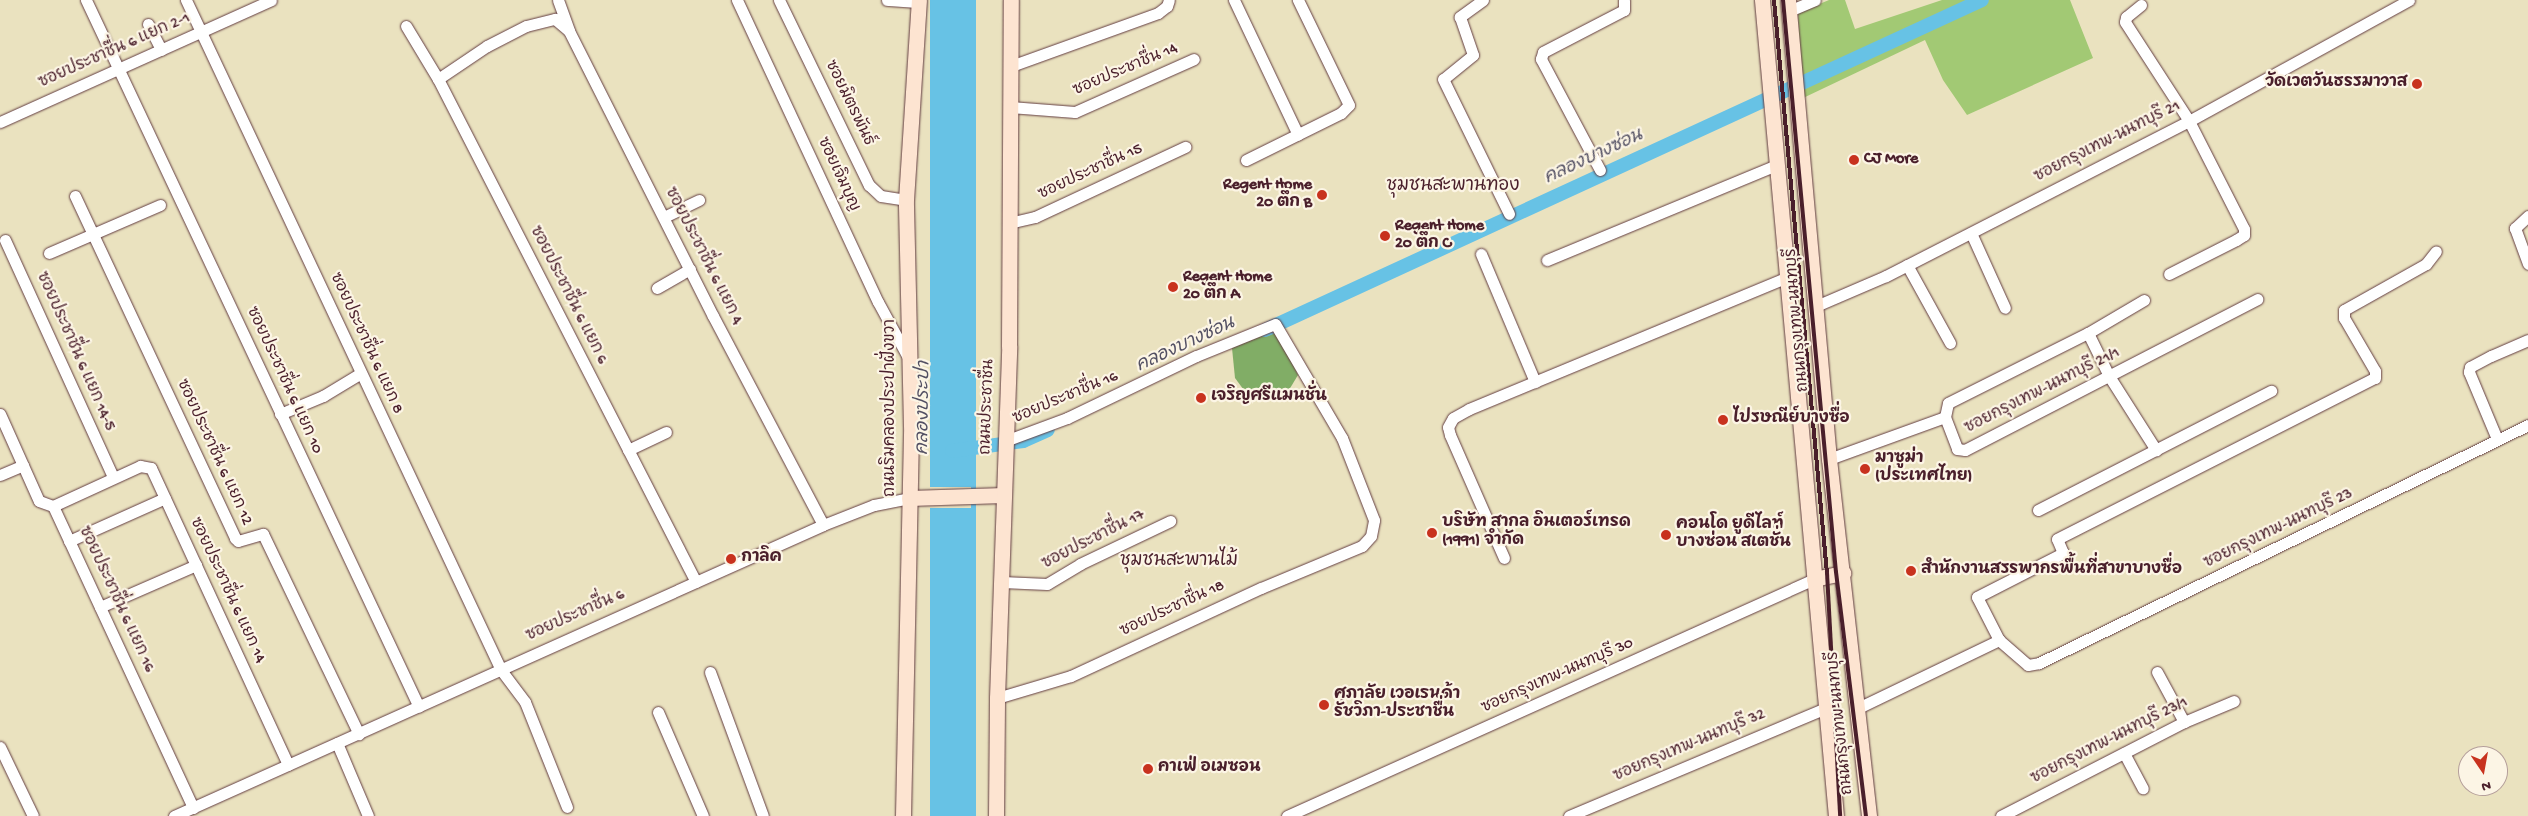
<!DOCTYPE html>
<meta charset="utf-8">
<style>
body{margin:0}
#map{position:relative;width:2528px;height:816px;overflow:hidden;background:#eae2bf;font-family:"Gochi Hand","Playpen Sans Thai",sans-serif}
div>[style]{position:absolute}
.green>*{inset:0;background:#a2c974}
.forest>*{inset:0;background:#81ad66}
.water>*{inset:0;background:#67c2e5;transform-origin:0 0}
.pier>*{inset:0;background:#eae2bf;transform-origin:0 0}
.canal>*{height:14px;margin:-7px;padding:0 7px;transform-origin:7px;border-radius:7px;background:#67c2e5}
.roads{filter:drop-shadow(0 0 1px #623c41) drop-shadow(0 0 1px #623c41)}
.street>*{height:11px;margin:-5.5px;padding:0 5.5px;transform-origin:5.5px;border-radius:5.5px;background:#fff}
.secondary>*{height:15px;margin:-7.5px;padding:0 7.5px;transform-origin:7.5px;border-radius:7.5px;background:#fde4d1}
.rail>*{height:4px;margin:-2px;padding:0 2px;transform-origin:2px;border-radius:2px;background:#4a1f2b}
.dots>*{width:14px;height:14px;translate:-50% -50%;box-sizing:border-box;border:2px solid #fcf5e5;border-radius:50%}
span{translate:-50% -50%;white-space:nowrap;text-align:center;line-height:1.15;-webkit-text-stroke:4.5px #fcf5e5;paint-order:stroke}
.street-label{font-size:16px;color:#4a1f2b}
.poi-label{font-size:16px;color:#4a1f2b;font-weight:700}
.right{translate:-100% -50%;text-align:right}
.left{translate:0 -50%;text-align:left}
.water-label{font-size:18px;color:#535063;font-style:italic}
.neighbourhood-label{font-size:18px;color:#4a1f2b}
.north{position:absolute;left:2458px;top:746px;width:50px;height:50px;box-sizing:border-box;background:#fcf5e5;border:1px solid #b59f9b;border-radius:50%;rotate:168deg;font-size:14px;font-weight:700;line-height:20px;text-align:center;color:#4a1f2b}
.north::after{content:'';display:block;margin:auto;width:18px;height:22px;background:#c8321e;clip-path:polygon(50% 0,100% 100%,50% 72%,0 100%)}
</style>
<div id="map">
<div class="green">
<div style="clip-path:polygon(1829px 0,1845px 0,1855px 29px,1942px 0,2070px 0,2093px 58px,1967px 115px,1943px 80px,1925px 40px,1801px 99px,1798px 13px)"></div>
</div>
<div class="forest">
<div style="clip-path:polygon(1276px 330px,1298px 375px,1286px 395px,1249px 397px,1235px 378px,1232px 348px)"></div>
</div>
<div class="water">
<div style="left:930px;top:0;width:46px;height:816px"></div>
</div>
<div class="pier">
<div style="left:971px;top:487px;width:21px;height:51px;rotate:90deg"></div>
</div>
<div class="canal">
<div style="left:1265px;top:330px;width:789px;rotate:-24.71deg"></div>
<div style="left:952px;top:451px;width:72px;rotate:-8deg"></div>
<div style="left:1023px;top:441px;width:27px;rotate:-24deg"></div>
</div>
<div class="roads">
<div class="street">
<div style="left:86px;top:0;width:781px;rotate:64.78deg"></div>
<div style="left:186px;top:0;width:740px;rotate:64.82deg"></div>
<div style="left:501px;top:670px;width:40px;rotate:53deg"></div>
<div style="left:525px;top:702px;width:113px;rotate:68.2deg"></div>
<div style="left:558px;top:0;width:33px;rotate:70deg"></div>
<div style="left:569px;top:31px;width:319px;rotate:63.2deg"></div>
<div style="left:713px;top:316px;width:236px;rotate:62.2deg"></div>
<div style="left:737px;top:0;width:333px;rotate:65deg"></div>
<div style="left:878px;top:302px;width:65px;rotate:61.5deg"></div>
<div style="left:779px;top:0;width:206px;rotate:64.1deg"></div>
<div style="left:869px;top:185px;width:16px;rotate:43deg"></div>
<div style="left:881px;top:196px;width:25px;rotate:9deg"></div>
<div style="left:887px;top:0;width:32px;rotate:4deg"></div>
<div style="left:1234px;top:0;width:149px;rotate:64.6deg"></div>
<div style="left:1483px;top:0;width:29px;rotate:144deg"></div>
<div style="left:1460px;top:17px;width:40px;rotate:71.1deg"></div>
<div style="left:1473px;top:55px;width:38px;rotate:141deg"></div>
<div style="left:1443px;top:79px;width:150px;rotate:63.9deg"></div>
<div style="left:2141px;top:5px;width:19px;rotate:141deg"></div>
<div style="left:2126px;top:17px;width:5px;rotate:101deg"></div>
<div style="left:2125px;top:22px;width:118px;rotate:57.1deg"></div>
<div style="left:2189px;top:121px;width:121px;rotate:63deg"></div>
<div style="left:2244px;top:229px;width:6px;rotate:90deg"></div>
<div style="left:2244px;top:235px;width:9px;rotate:148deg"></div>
<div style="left:2236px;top:240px;width:75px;rotate:153.1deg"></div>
<div style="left:1789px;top:11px;width:28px;rotate:-23deg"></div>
<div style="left:148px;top:24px;width:29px;rotate:63deg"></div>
<div style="left:406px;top:26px;width:62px;rotate:58.9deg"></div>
<div style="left:438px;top:79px;width:565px;rotate:62.85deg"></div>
<div style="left:1011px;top:66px;width:156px;rotate:-19.8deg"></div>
<div style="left:1158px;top:13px;width:11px;rotate:-38deg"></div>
<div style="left:1167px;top:6px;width:6px;rotate:-72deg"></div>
<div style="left:438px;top:79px;width:59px;rotate:-34deg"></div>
<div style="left:487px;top:46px;width:44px;rotate:-27.1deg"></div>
<div style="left:526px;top:26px;width:30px;rotate:-14deg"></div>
<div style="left:555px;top:19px;width:17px;rotate:40deg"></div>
<div style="left:1010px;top:107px;width:65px;rotate:4.4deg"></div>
<div style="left:1075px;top:112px;width:130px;rotate:-24deg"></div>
<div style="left:0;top:122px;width:297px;rotate:-24.2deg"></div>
<div style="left:1246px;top:160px;width:106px;rotate:-26.3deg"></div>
<div style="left:1341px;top:113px;width:11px;rotate:-45deg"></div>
<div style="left:1349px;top:105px;width:117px;rotate:-115.9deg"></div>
<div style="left:1600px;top:170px;width:126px;rotate:-118deg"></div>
<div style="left:1541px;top:59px;width:7px;rotate:-74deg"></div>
<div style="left:1543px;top:52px;width:91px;rotate:-27.4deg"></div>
<div style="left:1624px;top:10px;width:10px;rotate:-90deg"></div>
<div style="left:75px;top:196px;width:378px;rotate:64.9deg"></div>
<div style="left:235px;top:538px;width:4px;rotate:45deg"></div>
<div style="left:238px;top:541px;width:26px;rotate:-16deg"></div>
<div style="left:263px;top:534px;width:222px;rotate:64.4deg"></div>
<div style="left:2528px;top:216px;width:18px;rotate:137deg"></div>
<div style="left:2515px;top:228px;width:38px;rotate:70deg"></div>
<div style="left:664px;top:217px;width:39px;rotate:-26deg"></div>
<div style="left:1009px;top:223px;width:27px;rotate:-13deg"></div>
<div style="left:1035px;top:217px;width:166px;rotate:-25deg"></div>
<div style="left:1971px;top:233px;width:82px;rotate:65.6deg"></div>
<div style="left:5px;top:240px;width:260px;rotate:65.5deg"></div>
<div style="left:49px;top:253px;width:121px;rotate:-23.4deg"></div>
<div style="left:1481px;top:254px;width:139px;rotate:67.1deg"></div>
<div style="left:1547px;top:260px;width:248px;rotate:-22.5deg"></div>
<div style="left:1907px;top:265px;width:89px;rotate:61.1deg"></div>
<div style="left:657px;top:288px;width:38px;rotate:-30deg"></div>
<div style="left:1816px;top:306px;width:76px;rotate:-23.2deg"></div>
<div style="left:1886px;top:276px;width:340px;rotate:-27.1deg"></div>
<div style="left:2189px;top:121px;width:251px;rotate:-28.8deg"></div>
<div style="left:2088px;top:333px;width:48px;rotate:64deg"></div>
<div style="left:2109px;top:376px;width:88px;rotate:57.6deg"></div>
<div style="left:0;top:414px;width:95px;rotate:65.9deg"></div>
<div style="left:39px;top:501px;width:15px;rotate:20deg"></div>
<div style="left:53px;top:506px;width:333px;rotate:65.1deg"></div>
<div style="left:280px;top:414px;width:47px;rotate:-22.7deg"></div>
<div style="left:323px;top:396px;width:44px;rotate:-31.2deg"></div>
<div style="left:1945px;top:417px;width:14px;rotate:-78deg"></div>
<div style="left:1948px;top:403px;width:157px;rotate:-26.6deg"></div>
<div style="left:2088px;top:333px;width:65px;rotate:-30.5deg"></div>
<div style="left:2497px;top:439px;width:73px;rotate:-112.7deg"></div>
<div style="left:2469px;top:372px;width:5px;rotate:-79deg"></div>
<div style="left:2470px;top:367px;width:24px;rotate:-28deg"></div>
<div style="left:2491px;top:356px;width:40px;rotate:-23.4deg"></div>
<div style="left:628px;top:450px;width:42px;rotate:-25.3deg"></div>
<div style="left:1829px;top:459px;width:123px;rotate:-19.9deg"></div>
<div style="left:1945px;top:417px;width:34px;rotate:69deg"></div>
<div style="left:1957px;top:449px;width:8px;rotate:7deg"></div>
<div style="left:1965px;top:450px;width:329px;rotate:-27.3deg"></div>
<div style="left:0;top:475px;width:25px;rotate:-23deg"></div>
<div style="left:53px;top:506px;width:96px;rotate:-24.7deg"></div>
<div style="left:140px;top:466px;width:11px;rotate:10deg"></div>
<div style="left:151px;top:468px;width:327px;rotate:65.2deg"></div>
<div style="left:2038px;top:510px;width:262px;rotate:-27.1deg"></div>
<div style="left:69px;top:541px;width:105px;rotate:-24.1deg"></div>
<div style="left:1504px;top:558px;width:134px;rotate:-113.7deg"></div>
<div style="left:1450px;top:435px;width:8px;rotate:-104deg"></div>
<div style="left:1448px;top:427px;width:10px;rotate:-61deg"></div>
<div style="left:1453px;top:418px;width:18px;rotate:-29deg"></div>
<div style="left:1469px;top:409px;width:344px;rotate:-22.5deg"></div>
<div style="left:1002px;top:582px;width:45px;rotate:2.5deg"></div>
<div style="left:1047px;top:584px;width:39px;rotate:-31deg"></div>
<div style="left:1080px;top:564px;width:100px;rotate:-25.5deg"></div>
<div style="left:100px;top:607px;width:105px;rotate:-23.6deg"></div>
<div style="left:1999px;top:640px;width:48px;rotate:-117.1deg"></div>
<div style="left:1977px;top:597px;width:97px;rotate:-27.1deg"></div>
<div style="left:2063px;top:553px;width:15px;rotate:-113deg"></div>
<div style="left:2057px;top:539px;width:356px;rotate:-26.9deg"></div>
<div style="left:2375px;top:378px;width:7px;rotate:-90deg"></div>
<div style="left:2375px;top:371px;width:61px;rotate:-120.3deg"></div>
<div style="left:2344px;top:318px;width:8px;rotate:-90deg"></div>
<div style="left:2344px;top:310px;width:94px;rotate:-29.3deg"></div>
<div style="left:2426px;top:264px;width:16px;rotate:-52deg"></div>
<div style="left:710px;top:672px;width:153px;rotate:69.8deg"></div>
<div style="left:2157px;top:672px;width:57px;rotate:61.6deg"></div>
<div style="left:997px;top:698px;width:77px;rotate:-16.6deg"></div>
<div style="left:1071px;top:676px;width:209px;rotate:-24.9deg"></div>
<div style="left:1261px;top:588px;width:109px;rotate:-22.6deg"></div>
<div style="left:1362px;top:546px;width:13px;rotate:-48deg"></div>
<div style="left:1371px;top:536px;width:16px;rotate:-79deg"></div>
<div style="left:1374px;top:520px;width:88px;rotate:-111.3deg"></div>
<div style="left:1342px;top:438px;width:132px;rotate:-120.4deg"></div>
<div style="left:1275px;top:324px;width:85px;rotate:157.9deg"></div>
<div style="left:1196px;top:356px;width:143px;rotate:154.3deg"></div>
<div style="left:1067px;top:418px;width:66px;rotate:159.6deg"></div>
<div style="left:1858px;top:708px;width:157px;rotate:-25.7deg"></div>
<div style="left:1999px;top:640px;width:38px;rotate:41deg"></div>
<div style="left:2028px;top:665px;width:11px;rotate:-10deg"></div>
<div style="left:2039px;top:663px;width:544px;rotate:-25.95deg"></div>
<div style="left:658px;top:712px;width:113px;rotate:66.6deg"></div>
<div style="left:337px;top:743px;width:79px;rotate:67deg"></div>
<div style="left:0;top:747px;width:76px;rotate:64.4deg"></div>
<div style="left:2124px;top:753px;width:40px;rotate:62deg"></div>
<div style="left:174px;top:816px;width:711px;rotate:-24.15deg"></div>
<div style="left:823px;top:525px;width:55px;rotate:-21.4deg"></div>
<div style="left:874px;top:505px;width:36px;rotate:-11deg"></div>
<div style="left:1287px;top:816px;width:578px;rotate:-24.21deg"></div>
<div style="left:1569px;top:816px;width:277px;rotate:-22.8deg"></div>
<div style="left:2001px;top:816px;width:206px;rotate:-27.2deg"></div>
<div style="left:2184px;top:722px;width:54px;rotate:-22.8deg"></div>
</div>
<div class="secondary">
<div style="left:1762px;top:0;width:819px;rotate:84.82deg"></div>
<div style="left:1788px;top:0;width:461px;rotate:84.9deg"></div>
<div style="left:1829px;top:459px;width:359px;rotate:83.6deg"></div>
<div style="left:909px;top:498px;width:95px;rotate:-1.8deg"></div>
<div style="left:1814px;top:579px;width:30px;rotate:-12deg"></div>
<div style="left:903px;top:816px;width:390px;rotate:-88.8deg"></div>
<div style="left:911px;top:426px;width:226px;rotate:-91.3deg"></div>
<div style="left:906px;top:200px;width:200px;rotate:-86.3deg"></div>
<div style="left:996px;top:816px;width:118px;rotate:-89.5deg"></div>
<div style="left:997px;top:698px;width:352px;rotate:-88deg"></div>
<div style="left:1009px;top:346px;width:346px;rotate:-89.7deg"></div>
</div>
</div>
<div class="rail">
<div style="left:1774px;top:0;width:575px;rotate:84.72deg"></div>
<div style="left:1827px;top:573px;width:243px;rotate:86.9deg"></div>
<div style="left:1783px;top:0;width:574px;rotate:84.71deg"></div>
<div style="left:1836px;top:572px;width:246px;rotate:83deg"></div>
</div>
<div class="dots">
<div style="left:2417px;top:84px;background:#c8321e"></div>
<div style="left:1854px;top:160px;background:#c8321e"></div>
<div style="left:1322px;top:195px;background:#c8321e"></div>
<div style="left:1385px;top:236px;background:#c8321e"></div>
<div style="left:1173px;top:287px;background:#c8321e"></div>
<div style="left:1201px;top:398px;background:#c8321e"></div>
<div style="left:1723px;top:420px;background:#c8321e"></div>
<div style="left:1865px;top:469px;background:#c8321e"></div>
<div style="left:1432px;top:533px;background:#c8321e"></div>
<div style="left:1666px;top:535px;background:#c8321e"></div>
<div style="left:731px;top:559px;background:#c8321e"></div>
<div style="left:1911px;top:571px;background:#c8321e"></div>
<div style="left:1324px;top:705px;background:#c8321e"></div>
<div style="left:1148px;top:769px;background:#c8321e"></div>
</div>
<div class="street-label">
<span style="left:115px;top:52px;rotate:-24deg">ซอยประชาชื่น 6 แยก 2-1</span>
<span style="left:1126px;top:71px;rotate:-23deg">ซอยประชาชื่น 14</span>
<span style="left:848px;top:104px;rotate:64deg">ซอยมิตรพันธ์</span>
<span style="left:2108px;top:143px;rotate:-27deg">ซอยกรุงเทพ-นนทบุรี 21</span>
<span style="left:1091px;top:173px;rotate:-25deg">ซอยประชาชื่น 15</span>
<span style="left:837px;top:175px;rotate:65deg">ซอยเจิมบุญ</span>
<span style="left:702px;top:257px;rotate:63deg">ซอยประชาชื่น 6 แยก 4</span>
<span style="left:567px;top:296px;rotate:63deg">ซอยประชาชื่น 6 แยก 6</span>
<span style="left:1799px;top:320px;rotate:-95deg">ถนนกรุงเทพ-นนทบุรี</span>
<span style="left:365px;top:344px;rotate:65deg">ซอยประชาชื่น 6 แยก 8</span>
<span style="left:74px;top:352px;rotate:66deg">ซอยประชาชื่น 6 แยก 14-5</span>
<span style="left:283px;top:381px;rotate:65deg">ซอยประชาชื่น 6 แยก 10</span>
<span style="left:2043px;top:392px;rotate:-27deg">ซอยกรุงเทพ-นนทบุรี 21/1</span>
<span style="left:1066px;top:399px;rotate:-23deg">ซอยประชาชื่น 16</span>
<span style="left:989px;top:407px;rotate:-88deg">ถนนประชาชื่น</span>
<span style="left:892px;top:408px;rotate:-90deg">ถนนริมคลองประปาฝั่งขวา</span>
<span style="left:213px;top:453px;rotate:65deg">ซอยประชาชื่น 6 แยก 12</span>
<span style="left:2279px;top:530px;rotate:-26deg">ซอยกรุงเทพ-นนทบุรี 23</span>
<span style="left:1094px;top:541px;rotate:-27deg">ซอยประชาชื่น 17</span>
<span style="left:226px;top:591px;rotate:65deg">ซอยประชาชื่น 6 แยก 14</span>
<span style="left:115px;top:600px;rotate:65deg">ซอยประชาชื่น 6 แยก 16</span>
<span style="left:1173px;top:610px;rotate:-25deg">ซอยประชาชื่น 18</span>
<span style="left:576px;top:617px;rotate:-24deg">ซอยประชาชื่น 6</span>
<span style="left:1558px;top:677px;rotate:-24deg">ซอยกรุงเทพ-นนทบุรี 30</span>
<span style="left:1842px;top:723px;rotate:-96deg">ถนนกรุงเทพ-นนทบุรี</span>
<span style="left:2110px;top:742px;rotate:-27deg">ซอยกรุงเทพ-นนทบุรี 23/1</span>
<span style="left:1690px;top:747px;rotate:-23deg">ซอยกรุงเทพ-นนทบุรี 32</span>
</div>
<div class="poi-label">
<span class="right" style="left:2407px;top:84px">วัดเวตวันธรรมาวาส</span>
<span class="left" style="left:1864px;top:160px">CJ More</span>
<span class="right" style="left:1312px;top:195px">Regent Home<br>20 ตึก B</span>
<span class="left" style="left:1395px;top:236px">Regent Home<br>20 ตึก C</span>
<span class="left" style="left:1183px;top:287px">Regent Home<br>20 ตึก A</span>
<span class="left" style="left:1211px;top:398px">เจริญศรีแมนชั่น</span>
<span class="left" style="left:1733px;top:420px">ไปรษณีย์บางซื่อ</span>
<span class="left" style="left:1875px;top:469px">มาซูม่า<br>(ประเทศไทย)</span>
<span class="left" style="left:1442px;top:533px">บริษัท สากล อินเตอร์เทรด<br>(1991) จำกัด</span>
<span class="left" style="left:1676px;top:535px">คอนโด ยูดีไลท์<br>บางซ่อน สเตชั่น</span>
<span class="left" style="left:741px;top:559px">กาลิค</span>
<span class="left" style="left:1921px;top:571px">สำนักงานสรรพากรพื้นที่สาขาบางซื่อ</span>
<span class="left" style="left:1334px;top:705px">ศุภาลัย เวอเรนด้า<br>รัชวิภา-ประชาชื่น</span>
<span class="left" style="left:1158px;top:769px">คาเฟ่ อเมซอน</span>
</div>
<div class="water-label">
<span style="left:1594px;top:158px;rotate:-25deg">คลองบางซ่อน</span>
<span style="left:1186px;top:346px;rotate:-25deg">คลองบางซ่อน</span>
<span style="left:925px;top:408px;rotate:-89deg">คลองประปา</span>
</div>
<div class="neighbourhood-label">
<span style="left:1453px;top:187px">ชุมชนสะพานทอง</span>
<span style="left:1179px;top:562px">ชุมชนสะพานไม้</span>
</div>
<div class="north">N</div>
</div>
